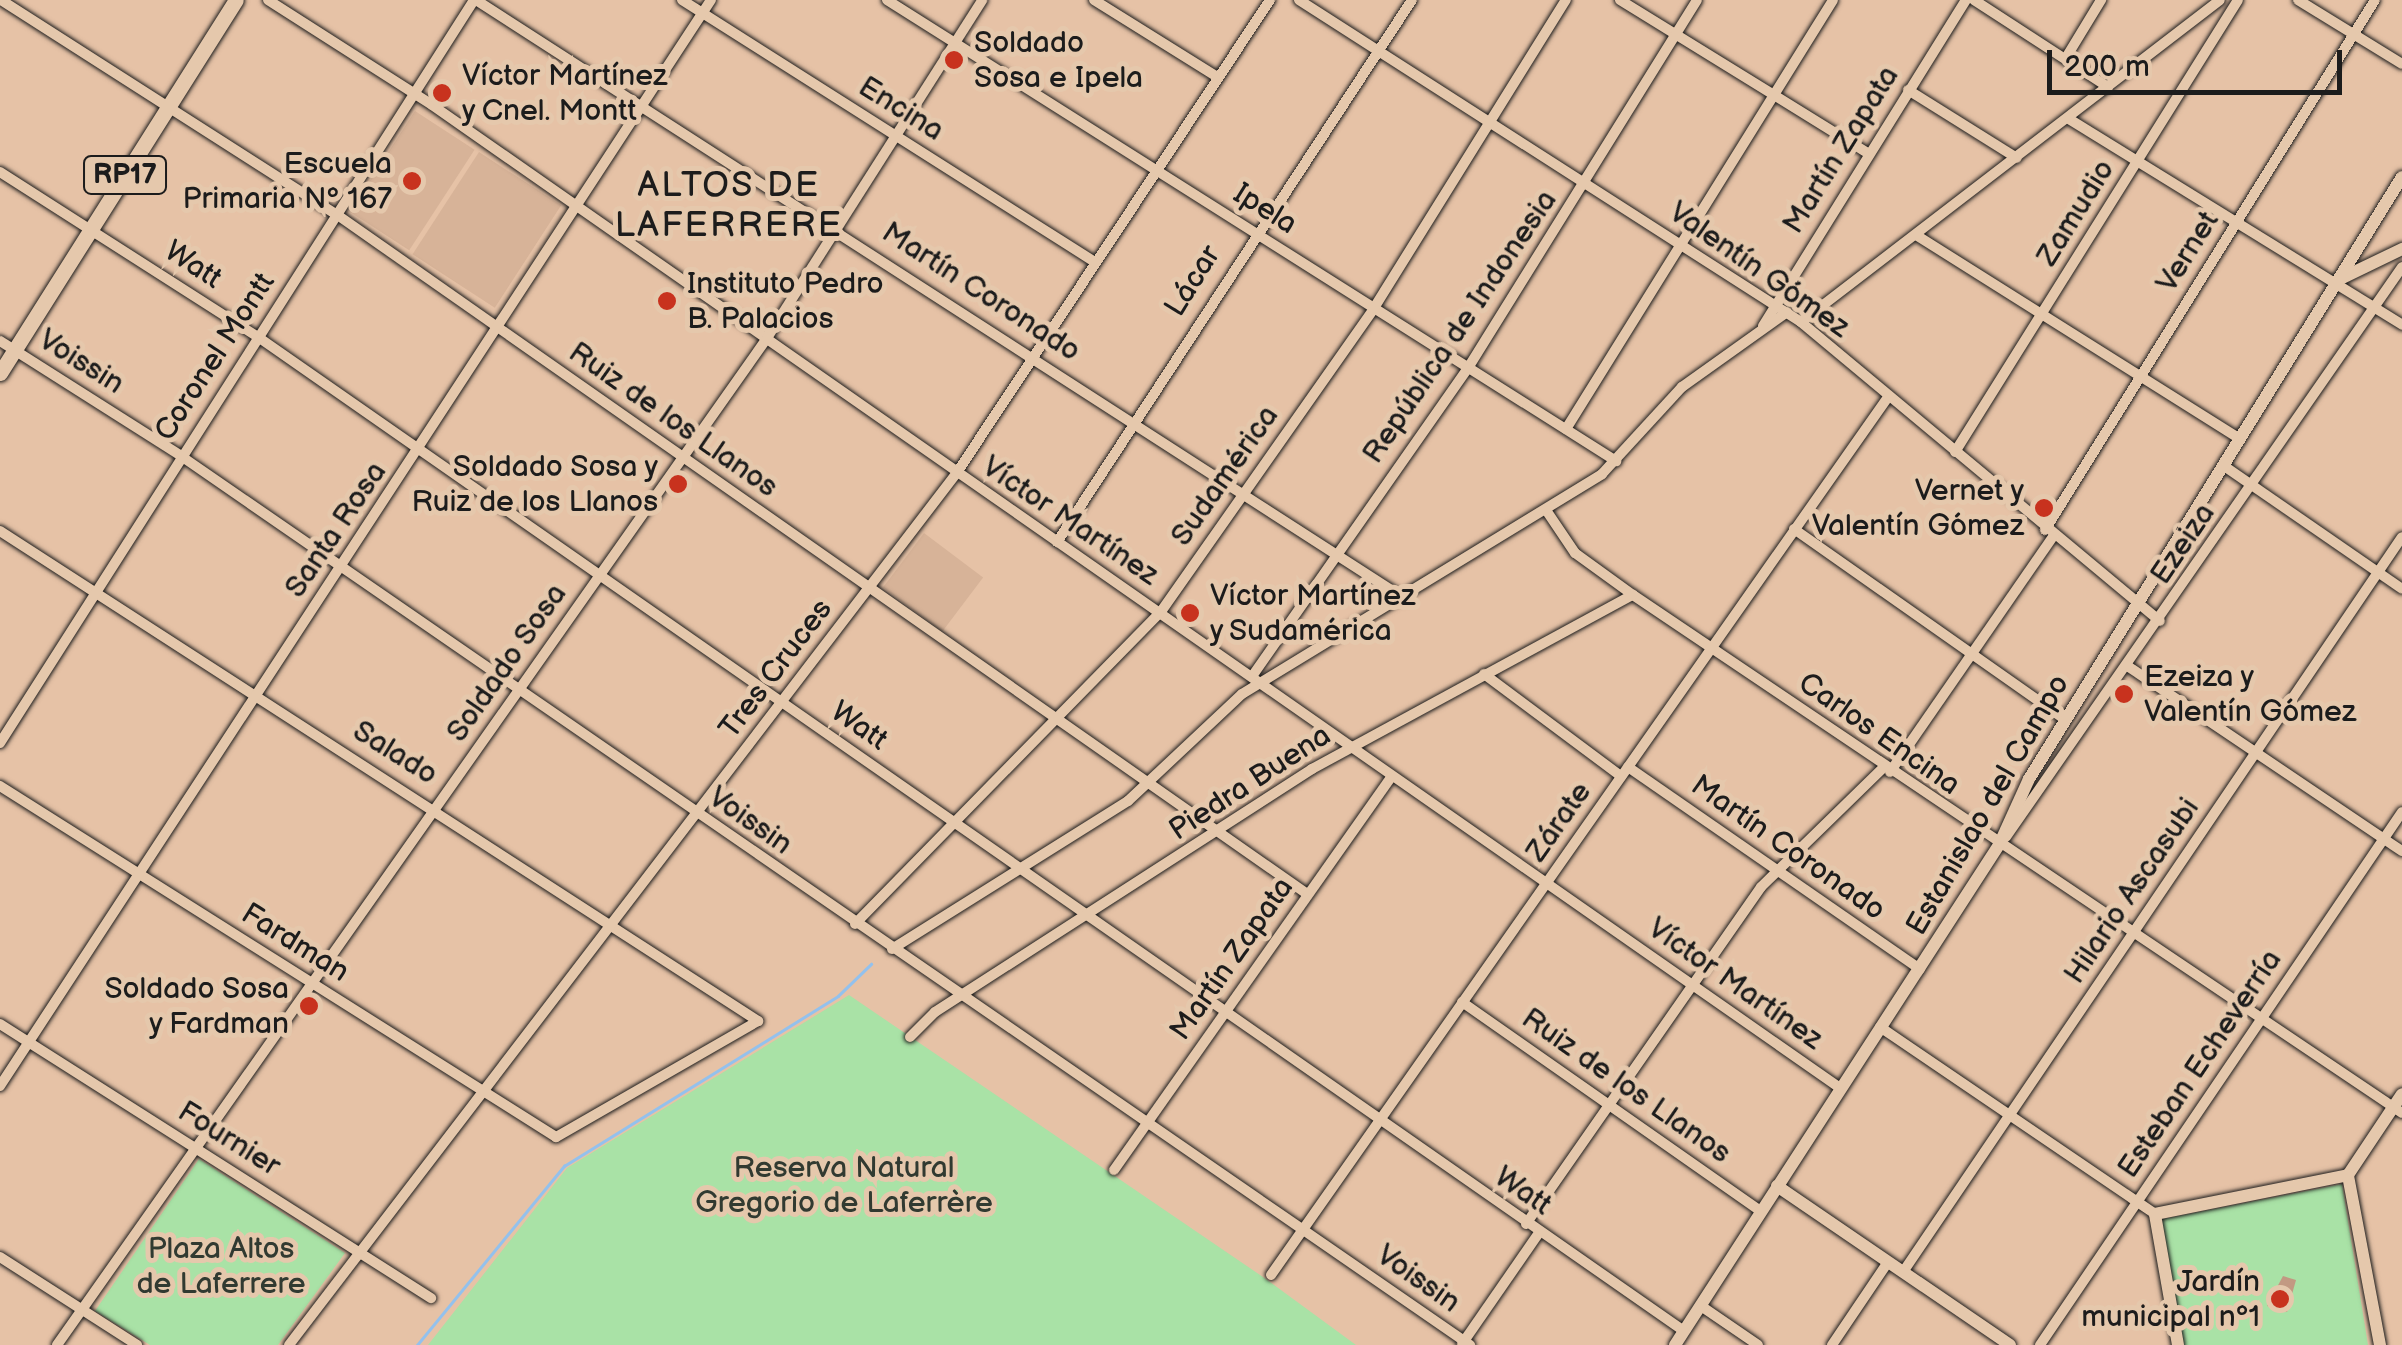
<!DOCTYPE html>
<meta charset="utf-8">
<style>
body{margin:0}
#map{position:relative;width:2402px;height:1345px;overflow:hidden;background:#e6c2a6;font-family:"Balsamiq Sans",sans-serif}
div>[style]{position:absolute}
.built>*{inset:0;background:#d7b398;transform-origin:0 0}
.green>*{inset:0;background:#a9e2a6}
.stream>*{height:2.5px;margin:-1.25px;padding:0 1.25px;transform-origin:1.25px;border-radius:1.25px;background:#93c1ed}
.building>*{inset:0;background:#c29982}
.roads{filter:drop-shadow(0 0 2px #1c1c1c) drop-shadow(0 0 2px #1c1c1c)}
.minor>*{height:10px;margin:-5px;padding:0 5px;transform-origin:5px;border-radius:5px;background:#e5c8ac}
.tertiary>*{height:12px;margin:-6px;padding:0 6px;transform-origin:6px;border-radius:6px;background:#e5c8ac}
.primary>*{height:15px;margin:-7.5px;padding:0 7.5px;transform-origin:7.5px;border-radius:7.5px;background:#e5c8ac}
.dots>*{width:28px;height:28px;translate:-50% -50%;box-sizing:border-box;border:5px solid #e5c8ac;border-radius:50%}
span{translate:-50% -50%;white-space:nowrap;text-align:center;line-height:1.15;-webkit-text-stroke:10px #e5c8ac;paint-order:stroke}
.shield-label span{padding:2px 8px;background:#e5c8ac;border:2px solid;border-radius:8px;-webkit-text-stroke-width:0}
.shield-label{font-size:28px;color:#1c1c1c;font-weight:700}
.poi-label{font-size:30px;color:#1c1c1c}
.left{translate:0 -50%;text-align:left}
.right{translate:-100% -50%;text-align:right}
.street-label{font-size:30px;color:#1c1c1c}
.park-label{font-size:30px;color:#313a31}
.quarter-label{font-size:35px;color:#1c1c1c;letter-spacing:2.5px}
.scale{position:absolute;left:2047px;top:50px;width:295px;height:45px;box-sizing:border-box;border:5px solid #1c1c1c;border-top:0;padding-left:12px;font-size:30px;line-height:35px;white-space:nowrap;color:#1c1c1c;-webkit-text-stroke:8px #e5c8ac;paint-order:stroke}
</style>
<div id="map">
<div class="built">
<div style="left:415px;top:111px;width:71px;height:120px;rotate:33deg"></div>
<div style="left:479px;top:152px;width:98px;height:122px;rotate:33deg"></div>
<div style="left:924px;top:533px;width:74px;height:68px;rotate:37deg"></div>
</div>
<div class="green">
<div style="clip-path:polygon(849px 995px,1263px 1277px,1356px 1345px,428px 1345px,567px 1168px)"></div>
<div style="clip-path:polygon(199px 1159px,345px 1253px,278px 1345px,150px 1345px,95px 1311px)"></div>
<div style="clip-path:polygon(2342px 1184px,2368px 1345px,2183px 1345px,2158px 1220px)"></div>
</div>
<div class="stream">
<div style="left:417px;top:1345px;width:232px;rotate:-50.6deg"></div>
<div style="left:564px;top:1166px;width:322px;rotate:-31.8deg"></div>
<div style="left:838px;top:996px;width:46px;rotate:-44.1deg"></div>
</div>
<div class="building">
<div style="clip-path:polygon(2283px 1276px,2296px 1280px,2287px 1312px,2267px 1306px)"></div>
</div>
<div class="roads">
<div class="minor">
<div style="left:1px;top:0;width:398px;rotate:32.6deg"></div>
<div style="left:336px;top:214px;width:1185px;rotate:35deg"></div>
<div style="left:268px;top:0;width:195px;rotate:32.6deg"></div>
<div style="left:432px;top:105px;width:1717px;rotate:34.92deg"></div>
<div style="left:476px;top:0;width:1105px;rotate:32.81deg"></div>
<div style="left:682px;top:0;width:487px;rotate:32.4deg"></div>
<div style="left:887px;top:0;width:863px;rotate:32.31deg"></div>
<div style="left:1094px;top:0;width:145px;rotate:32deg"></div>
<div style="left:1299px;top:0;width:596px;rotate:32.68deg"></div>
<div style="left:1801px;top:322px;width:467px;rotate:39.8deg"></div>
<div style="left:1620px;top:0;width:291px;rotate:31.7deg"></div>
<div style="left:1974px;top:0;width:160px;rotate:33deg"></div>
<div style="left:2298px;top:0;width:122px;rotate:31.6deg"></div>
<div style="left:2067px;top:56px;width:66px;rotate:-58.7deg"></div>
<div style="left:1908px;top:90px;width:128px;rotate:32deg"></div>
<div style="left:2069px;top:119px;width:392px;rotate:31.7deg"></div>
<div style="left:0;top:172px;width:306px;rotate:32.6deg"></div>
<div style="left:258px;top:337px;width:1738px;rotate:34.88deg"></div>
<div style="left:1916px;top:235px;width:383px;rotate:32.2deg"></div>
<div style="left:1801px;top:322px;width:528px;rotate:-37.54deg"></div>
<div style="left:1763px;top:326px;width:384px;rotate:-58.1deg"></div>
<div style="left:0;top:341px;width:214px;rotate:32.4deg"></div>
<div style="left:181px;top:456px;width:1566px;rotate:34.59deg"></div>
<div style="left:1566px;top:429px;width:505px;rotate:-58.1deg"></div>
<div style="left:1955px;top:452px;width:533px;rotate:-57.95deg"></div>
<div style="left:2224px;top:466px;width:216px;rotate:34.6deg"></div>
<div style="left:1546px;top:510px;width:52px;rotate:56deg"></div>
<div style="left:1575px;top:553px;width:72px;rotate:35.9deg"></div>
<div style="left:1633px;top:595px;width:927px;rotate:33.96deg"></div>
<div style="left:1794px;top:529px;width:332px;rotate:35.1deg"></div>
<div style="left:2045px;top:530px;width:624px;rotate:-58.09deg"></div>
<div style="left:0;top:531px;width:903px;rotate:32.88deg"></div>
<div style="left:758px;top:1021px;width:233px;rotate:150.1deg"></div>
<div style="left:556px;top:1137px;width:658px;rotate:-147.74deg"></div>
<div style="left:1057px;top:542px;width:648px;rotate:-56.78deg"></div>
<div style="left:2129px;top:667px;width:329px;rotate:34deg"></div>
<div style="left:1484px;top:674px;width:171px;rotate:36.7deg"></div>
<div style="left:1253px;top:675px;width:375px;rotate:-55deg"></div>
<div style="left:1468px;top:368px;width:433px;rotate:-58.1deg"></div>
<div style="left:0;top:743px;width:881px;rotate:-57.46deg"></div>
<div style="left:1628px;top:767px;width:355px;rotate:34.7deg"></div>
<div style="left:1890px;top:772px;width:286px;rotate:-55.3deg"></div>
<div style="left:2006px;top:837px;width:694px;rotate:-55.21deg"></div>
<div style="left:855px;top:924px;width:436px;rotate:-45.6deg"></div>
<div style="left:1160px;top:613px;width:373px;rotate:-54.9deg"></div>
<div style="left:1374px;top:308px;width:363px;rotate:-58.1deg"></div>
<div style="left:892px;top:949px;width:279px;rotate:-32.1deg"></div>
<div style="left:1128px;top:801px;width:156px;rotate:-43.2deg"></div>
<div style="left:1242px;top:694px;width:422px;rotate:-31.4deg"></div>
<div style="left:1602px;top:474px;width:118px;rotate:-47.4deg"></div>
<div style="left:1682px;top:387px;width:129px;rotate:-35.5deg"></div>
<div style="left:1462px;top:1002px;width:365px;rotate:35deg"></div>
<div style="left:0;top:1024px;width:511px;rotate:32.45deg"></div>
<div style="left:1880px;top:1027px;width:333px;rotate:34.2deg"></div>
<div style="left:910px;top:1037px;width:35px;rotate:-45deg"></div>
<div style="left:935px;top:1012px;width:449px;rotate:-32.8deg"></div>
<div style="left:1312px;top:769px;width:365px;rotate:-28.5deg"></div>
<div style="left:0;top:1086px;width:1298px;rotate:-56.79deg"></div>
<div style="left:1114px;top:1170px;width:481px;rotate:-54.8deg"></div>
<div style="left:1526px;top:1224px;width:411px;rotate:-55.1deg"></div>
<div style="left:1761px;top:887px;width:172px;rotate:-44.3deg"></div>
<div style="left:0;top:1257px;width:163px;rotate:32.7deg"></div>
<div style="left:1903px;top:1272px;width:888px;rotate:-55.83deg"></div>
<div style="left:1271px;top:1275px;width:1073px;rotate:-54.9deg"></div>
<div style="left:1701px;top:1306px;width:69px;rotate:34.4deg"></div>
<div style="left:1462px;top:1344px;width:135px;rotate:-55.3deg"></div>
<div style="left:57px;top:1345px;width:1232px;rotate:-54.81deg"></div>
<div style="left:767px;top:338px;width:401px;rotate:-57.5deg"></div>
<div style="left:289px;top:1345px;width:1097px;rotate:-52.56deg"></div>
<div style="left:956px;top:474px;width:569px;rotate:-56.48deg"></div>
<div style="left:1832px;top:1345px;width:100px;rotate:-56deg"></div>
<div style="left:2040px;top:1345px;width:644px;rotate:-55.82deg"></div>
</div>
<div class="tertiary">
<div style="left:2342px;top:278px;width:67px;rotate:-25.8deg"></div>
<div style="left:1777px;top:1186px;width:282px;rotate:34.3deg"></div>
<div style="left:1675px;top:1345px;width:596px;rotate:-57.06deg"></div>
<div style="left:1999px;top:845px;width:72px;rotate:-65.6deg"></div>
<div style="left:2029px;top:779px;width:708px;rotate:-58.22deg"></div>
<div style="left:2178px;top:1345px;width:133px;rotate:-100deg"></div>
<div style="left:2155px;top:1214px;width:197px;rotate:-11.4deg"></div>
<div style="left:2380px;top:1345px;width:173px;rotate:-100.7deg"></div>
<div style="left:2348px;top:1175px;width:97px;rotate:-56.3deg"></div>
</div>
<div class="primary">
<div style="left:0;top:373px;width:441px;rotate:-57.7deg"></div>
</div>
</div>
<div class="dots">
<div style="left:954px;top:60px;background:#c8321e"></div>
<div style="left:442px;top:93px;background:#c8321e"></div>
<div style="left:412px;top:181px;background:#c8321e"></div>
<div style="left:667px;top:301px;background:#c8321e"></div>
<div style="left:678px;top:484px;background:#c8321e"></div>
<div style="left:2044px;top:508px;background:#c8321e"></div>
<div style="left:1190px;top:613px;background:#c8321e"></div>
<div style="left:2124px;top:694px;background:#c8321e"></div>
<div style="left:309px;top:1006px;background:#c8321e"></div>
<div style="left:2280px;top:1299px;background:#c8321e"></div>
</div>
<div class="shield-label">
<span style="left:125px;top:175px">RP17</span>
</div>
<div class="poi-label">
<span class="left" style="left:974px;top:60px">Soldado<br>Sosa e Ipela</span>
<span class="left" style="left:462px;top:93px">Víctor Martínez<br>y Cnel. Montt</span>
<span class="right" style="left:392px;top:181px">Escuela<br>Primaria Nº 167</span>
<span class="left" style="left:687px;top:301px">Instituto Pedro<br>B. Palacios</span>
<span class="right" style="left:658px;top:484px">Soldado Sosa y<br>Ruiz de los Llanos</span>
<span class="right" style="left:2024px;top:508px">Vernet y<br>Valentín Gómez</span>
<span class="left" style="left:1210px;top:613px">Víctor Martínez<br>y Sudamérica</span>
<span class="left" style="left:2144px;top:694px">Ezeiza y<br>Valentín Gómez</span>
<span class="right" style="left:289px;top:1006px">Soldado Sosa<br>y Fardman</span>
<span class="right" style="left:2260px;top:1299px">Jardín<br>municipal nº1</span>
</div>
<div class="street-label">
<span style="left:901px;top:109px;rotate:32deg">Encina</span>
<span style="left:1841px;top:150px;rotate:-58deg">Martín Zapata</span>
<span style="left:1265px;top:209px;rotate:32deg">Ipela</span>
<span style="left:2076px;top:213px;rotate:-58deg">Zamudio</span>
<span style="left:2188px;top:252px;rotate:-58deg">Vernet</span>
<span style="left:193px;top:265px;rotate:33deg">Watt</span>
<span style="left:1759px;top:270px;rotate:35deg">Valentín Gómez</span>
<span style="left:1193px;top:281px;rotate:-58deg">Lácar</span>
<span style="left:981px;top:292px;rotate:33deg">Martín Coronado</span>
<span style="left:1460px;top:327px;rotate:-56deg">República de Indonesia</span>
<span style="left:215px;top:357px;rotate:-57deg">Coronel Montt</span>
<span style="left:81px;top:362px;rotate:32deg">Voissin</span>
<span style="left:673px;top:420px;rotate:35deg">Ruiz de los Llanos</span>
<span style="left:1225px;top:476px;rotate:-55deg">Sudamérica</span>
<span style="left:1070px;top:521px;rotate:34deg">Víctor Martínez</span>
<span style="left:336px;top:530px;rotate:-56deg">Santa Rosa</span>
<span style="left:2183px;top:544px;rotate:-56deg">Ezeiza</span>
<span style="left:507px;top:663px;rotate:-55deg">Soldado Sosa</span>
<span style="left:776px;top:669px;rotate:-53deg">Tres Cruces</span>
<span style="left:859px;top:726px;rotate:35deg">Watt</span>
<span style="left:1879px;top:734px;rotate:35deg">Carlos Encina</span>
<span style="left:395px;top:753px;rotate:32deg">Salado</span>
<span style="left:1250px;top:783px;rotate:-33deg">Piedra Buena</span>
<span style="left:1988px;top:805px;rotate:-60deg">Estanislao del Campo</span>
<span style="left:750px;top:821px;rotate:35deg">Voissin</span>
<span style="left:1559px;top:822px;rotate:-55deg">Zárate</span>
<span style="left:1788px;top:848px;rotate:35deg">Martín Coronado</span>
<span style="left:2132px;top:891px;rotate:-56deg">Hilario Ascasubi</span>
<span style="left:295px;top:943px;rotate:32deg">Fardman</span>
<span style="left:1232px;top:959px;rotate:-55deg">Martín Zapata</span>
<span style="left:1735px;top:984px;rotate:35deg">Víctor Martínez</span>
<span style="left:2200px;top:1064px;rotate:-56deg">Esteban Echeverría</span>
<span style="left:1626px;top:1086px;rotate:35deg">Ruiz de los Llanos</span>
<span style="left:229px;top:1139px;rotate:32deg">Fournier</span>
<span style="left:1523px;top:1191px;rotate:35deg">Watt</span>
<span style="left:1418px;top:1279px;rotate:35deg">Voissin</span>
</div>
<div class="park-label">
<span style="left:844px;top:1185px">Reserva Natural<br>Gregorio de Laferrère</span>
<span style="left:221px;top:1266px">Plaza Altos<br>de Laferrere</span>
</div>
<div class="quarter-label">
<span style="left:729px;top:206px">ALTOS DE<br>LAFERRERE</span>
</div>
<div class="scale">200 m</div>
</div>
